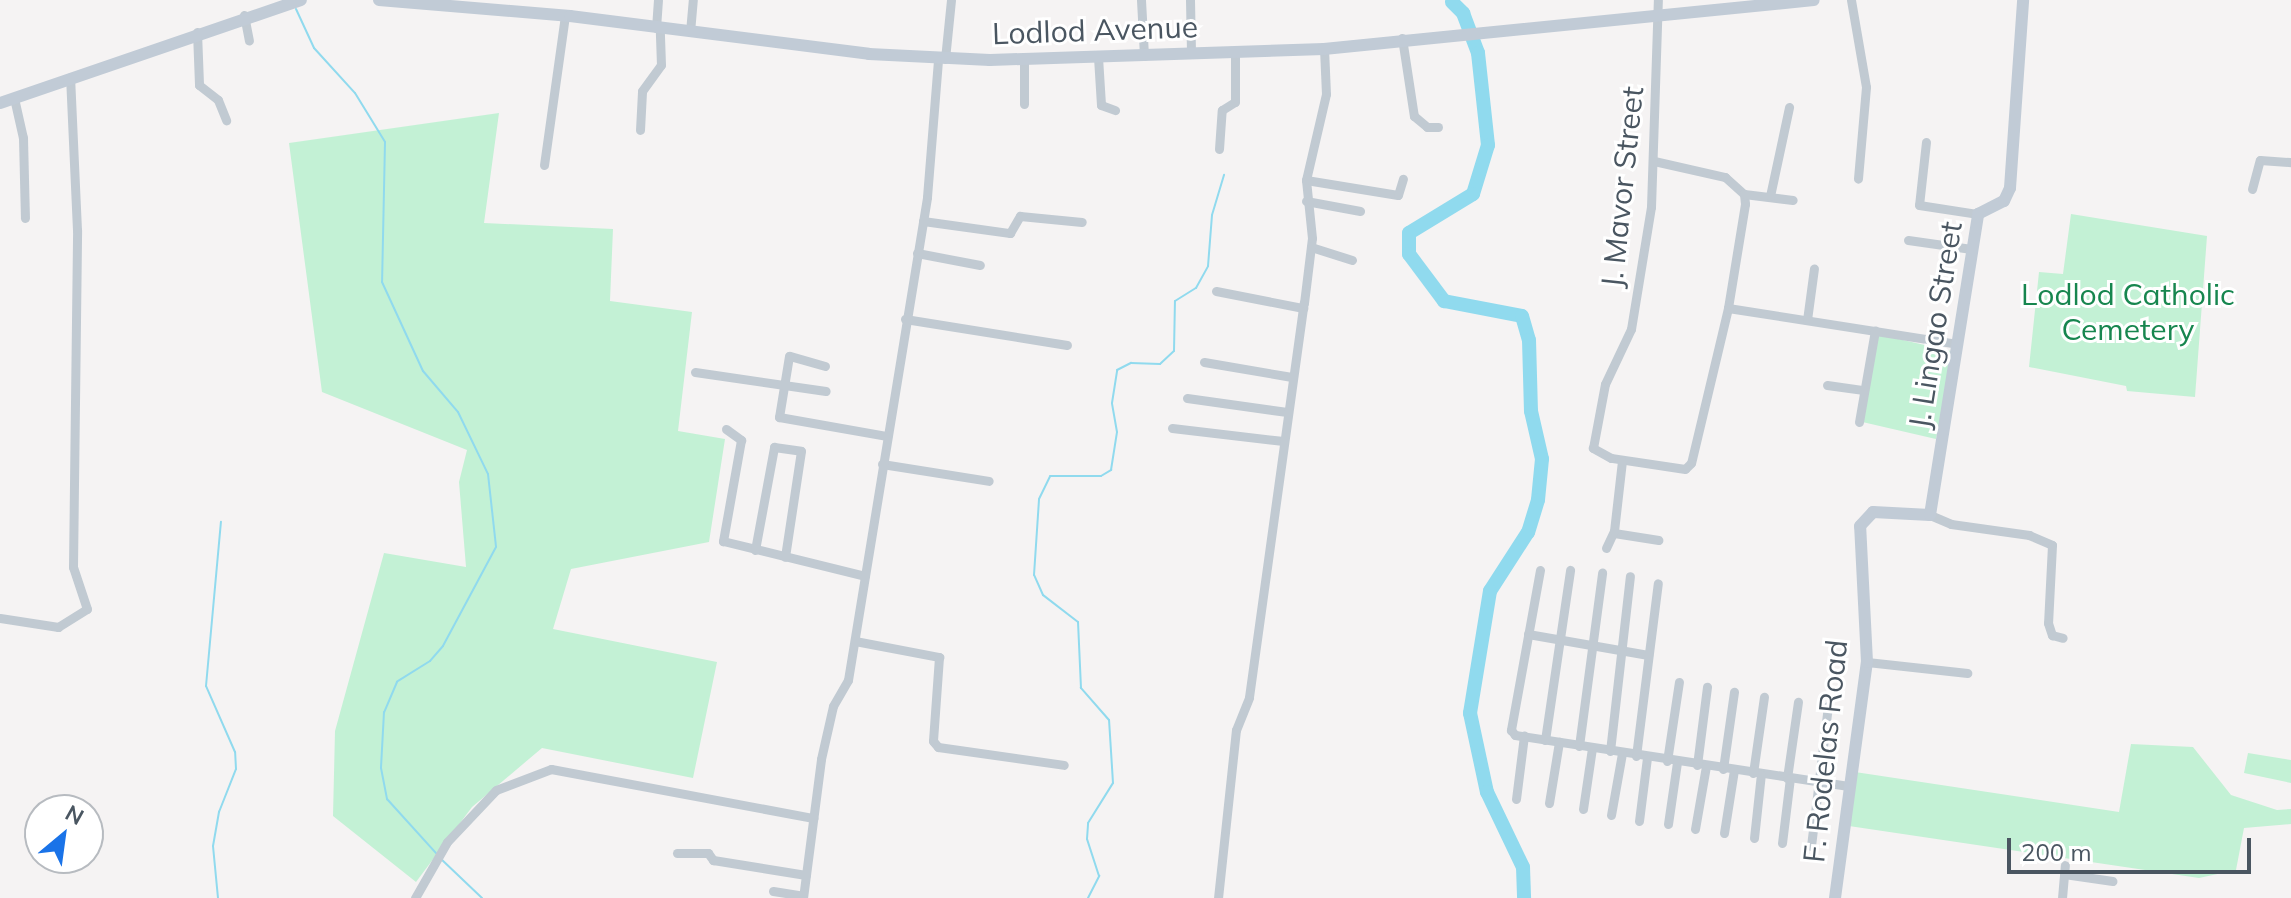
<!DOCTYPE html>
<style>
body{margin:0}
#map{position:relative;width:2291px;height:898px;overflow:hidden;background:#f5f3f3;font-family:Mulish,sans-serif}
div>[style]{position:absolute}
.green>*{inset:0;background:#c3f1d5;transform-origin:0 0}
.stream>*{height:2px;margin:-1px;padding:0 1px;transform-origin:1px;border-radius:1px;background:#90daee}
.river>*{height:14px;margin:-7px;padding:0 7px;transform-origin:7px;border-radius:7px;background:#90daee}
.street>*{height:9px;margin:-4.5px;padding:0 4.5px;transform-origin:4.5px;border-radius:4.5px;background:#c1cad2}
.secondary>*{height:12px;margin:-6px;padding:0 6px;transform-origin:6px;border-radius:6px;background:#c1cbd6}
span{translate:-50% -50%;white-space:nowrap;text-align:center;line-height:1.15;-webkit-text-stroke:6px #fff;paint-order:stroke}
.street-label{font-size:30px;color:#4a5661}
.park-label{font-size:30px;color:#17864f}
.north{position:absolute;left:24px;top:794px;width:80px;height:80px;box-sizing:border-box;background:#fff;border:2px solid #b7bbc0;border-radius:50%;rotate:29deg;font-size:22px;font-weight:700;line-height:32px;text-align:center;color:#4a5661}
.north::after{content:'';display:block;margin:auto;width:28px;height:36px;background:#1a73e8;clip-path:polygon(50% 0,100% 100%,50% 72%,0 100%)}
.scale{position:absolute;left:2007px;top:838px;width:244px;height:36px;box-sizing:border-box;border:4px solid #4a5661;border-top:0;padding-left:10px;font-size:24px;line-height:28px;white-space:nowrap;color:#4a5661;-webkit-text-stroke:6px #fff;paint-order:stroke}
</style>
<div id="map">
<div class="green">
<div style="clip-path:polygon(499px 113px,484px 223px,613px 229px,610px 301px,692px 312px,678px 431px,725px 439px,709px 542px,571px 569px,553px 629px,717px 662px,693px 778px,542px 748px,472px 807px,416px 882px,333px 816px,335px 731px,384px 553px,466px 567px,459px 482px,467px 450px,322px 392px,289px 143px)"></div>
<div style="clip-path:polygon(2071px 214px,2207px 236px,2195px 397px,2127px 391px,2126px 386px,2029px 367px,2039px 272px,2063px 274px)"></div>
<div style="left:1877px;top:334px;width:81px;height:89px;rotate:13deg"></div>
<div style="clip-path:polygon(2131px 744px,2193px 747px,2231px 795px,2277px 810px,2291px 809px,2291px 824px,2244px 828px,2236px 870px,2199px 878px,1849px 826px,1855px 772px,2119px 812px)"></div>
<div style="clip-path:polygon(2248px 753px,2291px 760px,2291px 783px,2244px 773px)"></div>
</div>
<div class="stream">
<div style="left:1448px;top:0;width:4px;rotate:27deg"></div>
<div style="left:296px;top:9px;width:43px;rotate:65.2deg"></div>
<div style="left:314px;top:48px;width:61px;rotate:47.7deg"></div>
<div style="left:355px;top:93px;width:57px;rotate:58.5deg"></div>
<div style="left:385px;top:142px;width:140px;rotate:91.2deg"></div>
<div style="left:382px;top:282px;width:98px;rotate:65.3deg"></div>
<div style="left:423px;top:371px;width:54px;rotate:49.5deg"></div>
<div style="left:458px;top:412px;width:69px;rotate:64.2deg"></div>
<div style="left:488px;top:474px;width:73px;rotate:83.7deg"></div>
<div style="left:496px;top:547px;width:112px;rotate:118.2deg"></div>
<div style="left:443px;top:646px;width:20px;rotate:131deg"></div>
<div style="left:430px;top:661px;width:39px;rotate:148deg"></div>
<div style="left:397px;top:682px;width:33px;rotate:113deg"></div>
<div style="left:384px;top:712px;width:56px;rotate:93.1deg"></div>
<div style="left:381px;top:768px;width:32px;rotate:79deg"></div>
<div style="left:387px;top:799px;width:73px;rotate:47.8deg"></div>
<div style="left:440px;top:858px;width:58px;rotate:43.6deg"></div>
<div style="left:218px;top:898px;width:52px;rotate:-95.5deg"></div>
<div style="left:213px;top:846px;width:35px;rotate:-80deg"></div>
<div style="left:219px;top:812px;width:46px;rotate:-68.4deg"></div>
<div style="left:236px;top:769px;width:17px;rotate:-93deg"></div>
<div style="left:235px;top:752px;width:72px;rotate:-113.7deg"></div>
<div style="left:206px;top:686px;width:165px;rotate:-84.8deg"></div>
<div style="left:1088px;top:898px;width:25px;rotate:-63deg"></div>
<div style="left:1099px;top:876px;width:39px;rotate:-108deg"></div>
<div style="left:1087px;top:839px;width:16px;rotate:-86deg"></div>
<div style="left:1088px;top:823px;width:47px;rotate:-58deg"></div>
<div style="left:1113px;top:783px;width:63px;rotate:-93.6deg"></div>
<div style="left:1109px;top:720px;width:43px;rotate:-131.2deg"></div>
<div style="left:1081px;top:688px;width:66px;rotate:-92.6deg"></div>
<div style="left:1078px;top:622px;width:44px;rotate:-142.4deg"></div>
<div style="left:1043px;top:595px;width:22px;rotate:-114deg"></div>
<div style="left:1034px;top:575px;width:76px;rotate:-86.2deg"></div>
<div style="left:1039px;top:499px;width:25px;rotate:-64deg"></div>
<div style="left:1050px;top:476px;width:51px"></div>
<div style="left:1101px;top:476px;width:12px;rotate:-31deg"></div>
<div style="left:1111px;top:470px;width:38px;rotate:-81deg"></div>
<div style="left:1117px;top:432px;width:29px;rotate:-100deg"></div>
<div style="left:1112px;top:403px;width:33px;rotate:-81deg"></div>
<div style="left:1117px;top:370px;width:16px;rotate:-27deg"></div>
<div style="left:1131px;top:363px;width:29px;rotate:2deg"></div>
<div style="left:1160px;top:364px;width:19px;rotate:-43deg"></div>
<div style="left:1174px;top:351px;width:50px;rotate:-88.9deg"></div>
<div style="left:1175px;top:301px;width:25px;rotate:-32deg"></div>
<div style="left:1196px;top:288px;width:25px;rotate:-61deg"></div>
<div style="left:1208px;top:266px;width:51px;rotate:-85.5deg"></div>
<div style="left:1212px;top:215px;width:42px;rotate:-73.3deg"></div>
</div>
<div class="river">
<div style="left:1452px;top:2px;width:16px;rotate:45deg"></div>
<div style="left:1463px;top:13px;width:43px;rotate:69.4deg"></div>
<div style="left:1478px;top:53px;width:93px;rotate:83.8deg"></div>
<div style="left:1488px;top:145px;width:51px;rotate:107deg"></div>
<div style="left:1473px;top:194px;width:75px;rotate:148.6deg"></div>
<div style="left:1409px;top:233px;width:21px;rotate:90deg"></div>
<div style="left:1409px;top:254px;width:59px;rotate:53.3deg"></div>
<div style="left:1444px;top:301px;width:79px;rotate:10.9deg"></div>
<div style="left:1522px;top:316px;width:25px;rotate:74deg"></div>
<div style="left:1529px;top:340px;width:71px;rotate:88.4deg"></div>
<div style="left:1531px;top:411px;width:49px;rotate:77.1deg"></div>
<div style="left:1542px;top:459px;width:41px;rotate:95.6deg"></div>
<div style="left:1538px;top:500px;width:34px;rotate:107deg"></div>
<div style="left:1528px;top:532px;width:70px;rotate:122.8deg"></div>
<div style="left:1490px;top:591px;width:124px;rotate:99.3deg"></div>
<div style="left:1470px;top:713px;width:81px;rotate:77.9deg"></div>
<div style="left:1487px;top:792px;width:83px;rotate:64.4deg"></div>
<div style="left:1523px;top:867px;width:31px;rotate:88deg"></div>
</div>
<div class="street">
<div style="left:1141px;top:0;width:56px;rotate:86.9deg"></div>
<div style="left:1190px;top:0;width:54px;rotate:88.9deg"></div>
<div style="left:1851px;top:0;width:88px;rotate:80.2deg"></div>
<div style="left:1866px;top:87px;width:92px;rotate:95deg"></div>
<div style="left:244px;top:15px;width:26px;rotate:79deg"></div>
<div style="left:656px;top:28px;width:28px;rotate:-86deg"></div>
<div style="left:197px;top:32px;width:53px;rotate:87.8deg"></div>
<div style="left:199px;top:85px;width:24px;rotate:38deg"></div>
<div style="left:218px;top:100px;width:22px;rotate:68deg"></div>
<div style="left:690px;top:32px;width:32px;rotate:-85deg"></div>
<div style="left:1402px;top:38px;width:79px;rotate:81.3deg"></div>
<div style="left:1414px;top:116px;width:17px;rotate:40deg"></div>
<div style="left:1427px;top:127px;width:11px"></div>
<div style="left:1098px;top:57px;width:48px;rotate:86.4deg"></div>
<div style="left:1101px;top:105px;width:15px;rotate:20deg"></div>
<div style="left:945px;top:59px;width:59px;rotate:-84.2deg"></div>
<div style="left:14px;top:98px;width:41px;rotate:77.3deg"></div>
<div style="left:23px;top:138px;width:80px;rotate:88.6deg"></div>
<div style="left:1024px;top:104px;width:44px;rotate:-90deg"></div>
<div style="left:640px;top:130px;width:39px;rotate:-87deg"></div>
<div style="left:642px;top:91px;width:32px;rotate:-54deg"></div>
<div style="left:661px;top:65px;width:36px;rotate:-92deg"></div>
<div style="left:1926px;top:142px;width:63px;rotate:96.3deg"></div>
<div style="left:1919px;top:205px;width:60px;rotate:8.7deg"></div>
<div style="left:1219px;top:149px;width:39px;rotate:-86deg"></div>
<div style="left:1222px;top:110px;width:15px;rotate:-32deg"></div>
<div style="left:1235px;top:102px;width:49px;rotate:-90deg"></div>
<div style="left:1654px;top:161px;width:73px;rotate:12.7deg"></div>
<div style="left:1725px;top:177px;width:25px;rotate:42deg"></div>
<div style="left:1744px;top:194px;width:10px;rotate:84deg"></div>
<div style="left:1745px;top:204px;width:105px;rotate:99.3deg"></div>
<div style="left:1728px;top:308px;width:159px;rotate:103.4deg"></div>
<div style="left:1691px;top:463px;width:8px;rotate:135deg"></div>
<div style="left:1685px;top:469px;width:75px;rotate:-171.5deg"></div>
<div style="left:1611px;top:458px;width:21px;rotate:-151deg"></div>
<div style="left:1593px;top:448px;width:65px;rotate:-79.4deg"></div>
<div style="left:1605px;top:384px;width:61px;rotate:-64.7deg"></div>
<div style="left:1631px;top:329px;width:124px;rotate:-80.7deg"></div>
<div style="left:1651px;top:207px;width:207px;rotate:-88.1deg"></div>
<div style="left:544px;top:165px;width:150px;rotate:-82deg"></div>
<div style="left:1306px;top:180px;width:93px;rotate:9.3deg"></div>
<div style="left:1398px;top:195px;width:17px;rotate:-73deg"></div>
<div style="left:2252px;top:189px;width:30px;rotate:-75deg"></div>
<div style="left:2260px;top:160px;width:31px;rotate:4deg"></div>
<div style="left:1744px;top:194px;width:49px;rotate:7deg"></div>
<div style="left:1770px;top:196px;width:91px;rotate:-77.9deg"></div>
<div style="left:1306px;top:201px;width:55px;rotate:10.5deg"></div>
<div style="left:923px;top:221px;width:88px;rotate:7.9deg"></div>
<div style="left:1010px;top:233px;width:20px;rotate:-60deg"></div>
<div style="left:1020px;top:216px;width:62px;rotate:5.5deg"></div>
<div style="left:1908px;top:240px;width:64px;rotate:8.1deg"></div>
<div style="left:1311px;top:247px;width:43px;rotate:17.6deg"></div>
<div style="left:917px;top:253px;width:64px;rotate:10.8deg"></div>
<div style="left:1216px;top:291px;width:89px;rotate:11.1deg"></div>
<div style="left:1728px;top:308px;width:232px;rotate:8.9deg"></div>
<div style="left:905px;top:319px;width:164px;rotate:9.1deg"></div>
<div style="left:1807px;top:320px;width:52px;rotate:-82.3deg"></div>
<div style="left:1204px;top:362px;width:89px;rotate:9.7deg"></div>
<div style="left:825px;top:366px;width:37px;rotate:-164deg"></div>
<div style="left:789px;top:356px;width:62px;rotate:99.3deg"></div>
<div style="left:779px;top:417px;width:110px;rotate:10deg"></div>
<div style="left:695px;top:372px;width:132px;rotate:8.3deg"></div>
<div style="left:1827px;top:385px;width:37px;rotate:8deg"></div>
<div style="left:1187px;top:398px;width:101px;rotate:8deg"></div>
<div style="left:1859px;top:422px;width:93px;rotate:-80.1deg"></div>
<div style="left:1172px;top:428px;width:112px;rotate:6.7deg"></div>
<div style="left:726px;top:429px;width:19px;rotate:36deg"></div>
<div style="left:741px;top:440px;width:103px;rotate:100.1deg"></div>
<div style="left:723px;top:541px;width:146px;rotate:13.8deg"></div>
<div style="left:882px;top:464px;width:108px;rotate:9deg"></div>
<div style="left:1930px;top:515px;width:23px;rotate:23deg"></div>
<div style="left:1951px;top:524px;width:79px;rotate:8deg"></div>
<div style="left:2029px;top:535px;width:25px;rotate:23deg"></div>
<div style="left:2052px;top:545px;width:78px;rotate:92.9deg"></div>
<div style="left:2048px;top:623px;width:13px;rotate:72deg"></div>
<div style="left:2052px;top:635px;width:11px;rotate:15deg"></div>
<div style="left:1614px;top:533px;width:45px;rotate:9deg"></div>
<div style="left:1606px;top:548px;width:19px;rotate:-65deg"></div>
<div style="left:1614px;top:531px;width:70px;rotate:-83.5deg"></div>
<div style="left:755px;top:550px;width:105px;rotate:-79.5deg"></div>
<div style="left:774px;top:447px;width:27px;rotate:8deg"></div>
<div style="left:801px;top:451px;width:107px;rotate:98.6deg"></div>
<div style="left:1540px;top:570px;width:163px;rotate:100.3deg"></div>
<div style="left:1511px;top:730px;width:6px;rotate:51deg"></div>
<div style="left:1515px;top:735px;width:339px;rotate:8.7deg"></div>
<div style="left:0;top:618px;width:59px;rotate:8.8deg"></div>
<div style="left:58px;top:627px;width:34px;rotate:-32deg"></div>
<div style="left:87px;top:609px;width:44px;rotate:-108.4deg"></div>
<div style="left:73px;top:567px;width:337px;rotate:-89.3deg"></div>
<div style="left:77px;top:230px;width:153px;rotate:-92.6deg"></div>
<div style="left:1528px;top:634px;width:122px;rotate:9.9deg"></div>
<div style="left:855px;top:641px;width:86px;rotate:10.8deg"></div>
<div style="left:939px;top:657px;width:84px;rotate:94.1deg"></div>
<div style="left:933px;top:741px;width:8px;rotate:50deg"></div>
<div style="left:938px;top:747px;width:127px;rotate:8.1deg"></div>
<div style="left:1867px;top:662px;width:101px;rotate:6.3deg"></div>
<div style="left:1545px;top:740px;width:172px;rotate:-81.6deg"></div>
<div style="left:1579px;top:746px;width:175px;rotate:-82.4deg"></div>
<div style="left:1610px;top:751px;width:176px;rotate:-83.5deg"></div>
<div style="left:1636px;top:756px;width:174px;rotate:-82.8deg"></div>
<div style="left:1667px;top:761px;width:80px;rotate:-81.4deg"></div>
<div style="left:1697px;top:765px;width:79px;rotate:-82.7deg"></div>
<div style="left:1723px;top:769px;width:78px;rotate:-81.9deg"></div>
<div style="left:1753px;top:773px;width:77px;rotate:-81.8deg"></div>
<div style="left:1787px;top:778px;width:77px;rotate:-81.8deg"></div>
<div style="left:1516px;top:799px;width:64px;rotate:-82.8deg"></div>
<div style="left:1549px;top:803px;width:62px;rotate:-80.7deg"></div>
<div style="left:1583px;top:809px;width:62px;rotate:-81.6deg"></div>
<div style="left:1611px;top:815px;width:63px;rotate:-79.9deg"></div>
<div style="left:1639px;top:821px;width:64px;rotate:-82.8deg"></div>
<div style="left:1668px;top:824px;width:63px;rotate:-81.7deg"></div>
<div style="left:1695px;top:829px;width:64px;rotate:-80.1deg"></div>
<div style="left:1724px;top:833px;width:64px;rotate:-81deg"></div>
<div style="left:1754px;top:838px;width:64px;rotate:-83.8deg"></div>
<div style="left:1782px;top:843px;width:65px;rotate:-83deg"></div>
<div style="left:1811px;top:846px;width:141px;rotate:-83.1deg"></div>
<div style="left:677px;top:853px;width:31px"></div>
<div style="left:708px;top:853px;width:9px;rotate:54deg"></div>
<div style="left:713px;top:860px;width:94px;rotate:9.2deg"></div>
<div style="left:2064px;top:874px;width:49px;rotate:8.3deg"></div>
<div style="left:773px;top:891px;width:30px;rotate:9deg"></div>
<div style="left:415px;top:898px;width:64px;rotate:-60.3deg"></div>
<div style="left:447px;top:842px;width:71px;rotate:-46.7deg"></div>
<div style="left:496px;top:790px;width:59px;rotate:-20.9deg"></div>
<div style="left:551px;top:769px;width:267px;rotate:10.6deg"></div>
<div style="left:803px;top:898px;width:140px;rotate:-82.6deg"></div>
<div style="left:821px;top:759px;width:54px;rotate:-77.2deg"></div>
<div style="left:833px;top:706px;width:30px;rotate:-60deg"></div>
<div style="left:848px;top:680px;width:489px;rotate:-80.7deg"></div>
<div style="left:927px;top:197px;width:138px;rotate:-85.4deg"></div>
<div style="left:1218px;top:898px;width:169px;rotate:-83.9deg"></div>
<div style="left:1236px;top:730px;width:35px;rotate:-68deg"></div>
<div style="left:1249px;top:697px;width:398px;rotate:-82.1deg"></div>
<div style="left:1304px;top:303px;width:65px;rotate:-83deg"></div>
<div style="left:1312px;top:238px;width:58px;rotate:-95.9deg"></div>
<div style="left:1306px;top:180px;width:88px;rotate:-76.9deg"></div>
<div style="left:1326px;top:94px;width:45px;rotate:-92.5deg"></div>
<div style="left:2062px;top:898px;width:33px;rotate:-85deg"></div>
</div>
<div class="secondary">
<div style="left:379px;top:0;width:192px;rotate:4.8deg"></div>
<div style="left:570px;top:16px;width:301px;rotate:7.2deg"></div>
<div style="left:869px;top:54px;width:121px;rotate:2.8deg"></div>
<div style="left:990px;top:60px;width:334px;rotate:-1.9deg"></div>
<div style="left:1324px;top:49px;width:492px;rotate:-5.7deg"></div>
<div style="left:0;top:103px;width:318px;rotate:-18.9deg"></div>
<div style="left:1835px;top:898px;width:238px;rotate:-82.3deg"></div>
<div style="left:1867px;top:662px;width:136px;rotate:-92.9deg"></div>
<div style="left:1860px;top:526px;width:19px;rotate:-47deg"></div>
<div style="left:1873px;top:512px;width:57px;rotate:3deg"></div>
<div style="left:1930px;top:515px;width:305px;rotate:-80.9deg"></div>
<div style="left:1978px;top:214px;width:29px;rotate:-27deg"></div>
<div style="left:2004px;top:201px;width:14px;rotate:-65deg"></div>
<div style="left:2010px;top:188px;width:188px;rotate:-86deg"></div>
</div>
<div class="street-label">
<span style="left:1095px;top:30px;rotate:-2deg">Lodlod Avenue</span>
<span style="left:1622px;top:187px;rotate:-84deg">J. Mavor Street</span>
<span style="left:1935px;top:325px;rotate:-81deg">J. Lingao Street</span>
<span style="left:1825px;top:751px;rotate:-84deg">F. Rodelas Road</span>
</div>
<div class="park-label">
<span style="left:2128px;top:311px">Lodlod Catholic<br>Cemetery</span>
</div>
<div class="north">N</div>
<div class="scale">200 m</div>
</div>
